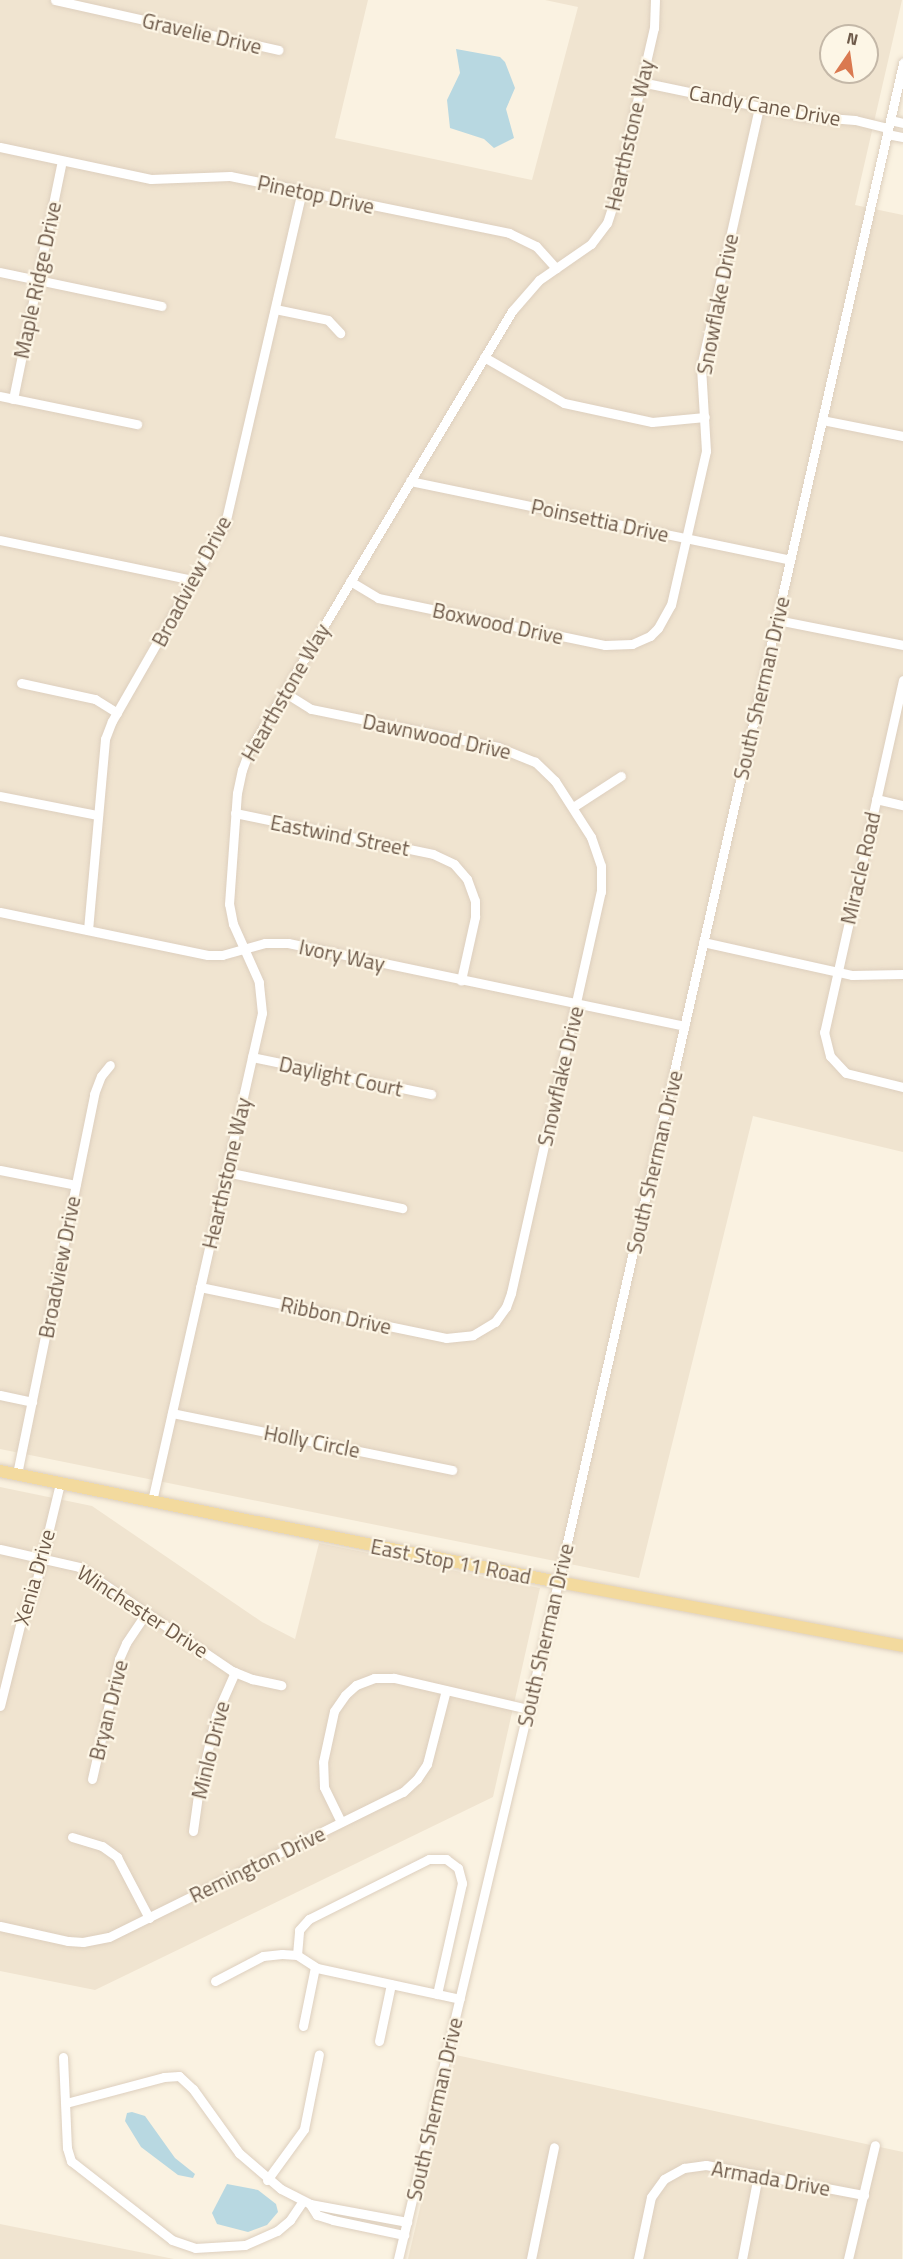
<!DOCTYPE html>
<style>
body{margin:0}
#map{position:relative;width:903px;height:2259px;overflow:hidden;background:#faf2e1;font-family:"Titillium Web",sans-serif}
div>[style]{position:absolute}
.residential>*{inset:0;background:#f0e4d0}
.water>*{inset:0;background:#b8d8e1}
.roads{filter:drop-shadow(0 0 2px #ddcfbe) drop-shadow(0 0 2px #ddcfbe)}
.minor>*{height:9px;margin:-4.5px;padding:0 4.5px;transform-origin:4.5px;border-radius:4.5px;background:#fff}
.major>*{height:12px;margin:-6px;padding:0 6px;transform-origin:6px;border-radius:6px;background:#f3da9e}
span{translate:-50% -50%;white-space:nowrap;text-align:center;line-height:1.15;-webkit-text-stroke:4.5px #fdf6e6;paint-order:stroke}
.street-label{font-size:21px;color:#6e5a4a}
.north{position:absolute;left:819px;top:24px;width:60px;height:60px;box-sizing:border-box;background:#fdf6e6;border:2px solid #c4b8a8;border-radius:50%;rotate:13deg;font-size:16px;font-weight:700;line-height:24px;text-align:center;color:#6e5a4a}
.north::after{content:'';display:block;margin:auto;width:21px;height:27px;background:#da7950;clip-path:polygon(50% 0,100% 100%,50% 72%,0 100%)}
</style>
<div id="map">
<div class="residential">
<div style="clip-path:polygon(evenodd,0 0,368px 0,335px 138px,532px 180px,578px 7px,545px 0,902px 0,855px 205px,903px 215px,903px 1152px,753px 1116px,639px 1578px,0 1449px,0 0,831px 36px,867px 36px,867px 72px,831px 72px,831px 36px)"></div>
<div style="clip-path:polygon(0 1487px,92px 1506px,262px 1622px,295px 1639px,319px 1543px,540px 1588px,493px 1797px,95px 1990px,0 1971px)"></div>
<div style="clip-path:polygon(456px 2055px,903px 2152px,902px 2259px,408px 2259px)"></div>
<div style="clip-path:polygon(0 2224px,174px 2259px,0 2259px)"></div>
</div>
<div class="water">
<div style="clip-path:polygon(456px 49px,500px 57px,505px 62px,515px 88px,506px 109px,514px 138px,494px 148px,484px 139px,450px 128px,447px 100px,460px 73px)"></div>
<div style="clip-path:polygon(132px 2112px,145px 2116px,175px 2158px,195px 2174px,193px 2178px,178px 2175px,141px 2147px,125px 2121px,127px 2113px)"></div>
<div style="clip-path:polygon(227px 2184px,258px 2190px,276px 2204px,278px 2212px,267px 2225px,248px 2232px,217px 2224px,212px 2213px)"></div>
</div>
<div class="roads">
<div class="minor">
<div style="left:55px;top:0;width:229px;rotate:12.6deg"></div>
<div style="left:641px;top:82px;width:167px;rotate:11.8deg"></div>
<div style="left:804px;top:116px;width:51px;rotate:4.5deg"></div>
<div style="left:855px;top:120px;width:34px;rotate:14deg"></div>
<div style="left:890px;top:120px;width:13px;rotate:13deg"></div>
<div style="left:887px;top:134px;width:16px;rotate:11deg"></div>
<div style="left:0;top:147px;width:154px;rotate:12deg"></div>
<div style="left:151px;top:179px;width:79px;rotate:-2.2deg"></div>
<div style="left:230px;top:176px;width:285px;rotate:11.5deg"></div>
<div style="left:509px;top:233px;width:30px;rotate:26deg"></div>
<div style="left:536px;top:246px;width:30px;rotate:48deg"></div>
<div style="left:0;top:272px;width:165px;rotate:11.9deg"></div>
<div style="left:275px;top:309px;width:54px;rotate:11.7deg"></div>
<div style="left:328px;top:320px;width:18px;rotate:47deg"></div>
<div style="left:484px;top:357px;width:92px;rotate:29.9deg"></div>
<div style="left:564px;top:403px;width:90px;rotate:12.2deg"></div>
<div style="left:652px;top:422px;width:53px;rotate:-5.4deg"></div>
<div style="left:0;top:396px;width:140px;rotate:11.6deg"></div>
<div style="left:13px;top:399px;width:243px;rotate:-78.4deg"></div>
<div style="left:822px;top:420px;width:83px;rotate:11.2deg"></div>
<div style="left:410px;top:481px;width:388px;rotate:11.7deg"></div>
<div style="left:0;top:540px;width:198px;rotate:11.7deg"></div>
<div style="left:350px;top:581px;width:33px;rotate:31deg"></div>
<div style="left:378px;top:598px;width:232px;rotate:11.7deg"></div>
<div style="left:605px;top:645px;width:27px;rotate:-2deg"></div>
<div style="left:632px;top:644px;width:20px;rotate:-24deg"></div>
<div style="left:650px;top:636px;width:11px;rotate:-45deg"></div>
<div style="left:658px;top:628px;width:26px;rotate:-61deg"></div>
<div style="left:671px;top:605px;width:158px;rotate:-77.2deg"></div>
<div style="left:706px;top:451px;width:84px;rotate:-93.4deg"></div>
<div style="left:701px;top:367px;width:266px;rotate:-77.4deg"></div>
<div style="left:777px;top:620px;width:128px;rotate:11.2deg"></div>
<div style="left:903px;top:680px;width:361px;rotate:102.6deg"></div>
<div style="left:824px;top:1032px;width:25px;rotate:76deg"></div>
<div style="left:830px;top:1056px;width:23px;rotate:47deg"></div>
<div style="left:846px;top:1073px;width:59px;rotate:13.8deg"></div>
<div style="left:21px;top:683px;width:76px;rotate:12.2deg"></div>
<div style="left:95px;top:699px;width:26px;rotate:32deg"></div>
<div style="left:0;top:796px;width:99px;rotate:11.1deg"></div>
<div style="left:876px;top:799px;width:28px;rotate:13deg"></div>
<div style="left:573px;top:807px;width:57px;rotate:-32.9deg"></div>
<div style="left:235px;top:813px;width:202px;rotate:11.7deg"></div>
<div style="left:433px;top:854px;width:23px;rotate:25deg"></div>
<div style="left:454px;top:864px;width:20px;rotate:49deg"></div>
<div style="left:467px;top:879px;width:23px;rotate:70deg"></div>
<div style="left:475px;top:901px;width:16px;rotate:90deg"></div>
<div style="left:475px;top:917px;width:65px;rotate:102.5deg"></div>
<div style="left:0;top:912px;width:212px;rotate:11.7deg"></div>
<div style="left:208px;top:955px;width:14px"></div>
<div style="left:222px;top:955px;width:45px;rotate:-15.6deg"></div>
<div style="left:265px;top:943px;width:23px"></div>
<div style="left:288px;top:943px;width:405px;rotate:11.8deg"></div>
<div style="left:88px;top:930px;width:192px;rotate:-84.9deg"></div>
<div style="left:105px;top:739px;width:19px;rotate:-69deg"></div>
<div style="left:112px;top:721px;width:227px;rotate:-60.2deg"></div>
<div style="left:225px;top:524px;width:342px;rotate:-77deg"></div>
<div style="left:703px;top:942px;width:153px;rotate:12.5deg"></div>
<div style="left:852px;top:975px;width:51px;rotate:-1.1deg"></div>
<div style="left:252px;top:1057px;width:183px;rotate:11.7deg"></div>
<div style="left:0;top:1170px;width:77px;rotate:11.2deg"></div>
<div style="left:226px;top:1172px;width:180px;rotate:11.6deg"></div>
<div style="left:200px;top:1287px;width:251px;rotate:11.7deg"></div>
<div style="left:446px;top:1338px;width:27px;rotate:-6deg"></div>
<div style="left:473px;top:1335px;width:26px;rotate:-31deg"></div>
<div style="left:495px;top:1322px;width:19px;rotate:-54deg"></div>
<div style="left:506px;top:1307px;width:15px;rotate:-70deg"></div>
<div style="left:511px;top:1293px;width:411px;rotate:-77.4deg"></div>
<div style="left:601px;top:892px;width:26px;rotate:-90deg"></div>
<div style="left:601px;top:866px;width:31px;rotate:-109deg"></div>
<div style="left:591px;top:837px;width:67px;rotate:-122.7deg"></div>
<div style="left:555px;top:781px;width:28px;rotate:-136deg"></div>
<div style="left:535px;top:762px;width:40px;rotate:-158deg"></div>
<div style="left:498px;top:747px;width:191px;rotate:-168.5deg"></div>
<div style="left:311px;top:709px;width:32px;rotate:-148deg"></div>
<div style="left:0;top:1395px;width:33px;rotate:12deg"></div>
<div style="left:172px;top:1413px;width:286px;rotate:11.5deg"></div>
<div style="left:17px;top:1474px;width:388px;rotate:-78.5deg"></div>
<div style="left:94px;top:1094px;width:19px;rotate:-69deg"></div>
<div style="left:101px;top:1076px;width:14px;rotate:-51deg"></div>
<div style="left:152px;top:1501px;width:500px;rotate:-77.3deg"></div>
<div style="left:262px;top:1013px;width:31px;rotate:-96deg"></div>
<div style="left:259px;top:982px;width:64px;rotate:-114.1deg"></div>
<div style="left:233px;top:924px;width:20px;rotate:-101deg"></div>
<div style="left:229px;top:904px;width:111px;rotate:-85.9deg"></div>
<div style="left:237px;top:793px;width:24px;rotate:-78deg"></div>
<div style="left:242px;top:770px;width:20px;rotate:-70deg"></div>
<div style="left:249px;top:751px;width:513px;rotate:-59.13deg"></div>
<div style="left:512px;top:311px;width:41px;rotate:-48.9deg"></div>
<div style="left:539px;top:280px;width:63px;rotate:-34.7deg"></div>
<div style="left:591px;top:244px;width:26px;rotate:-53deg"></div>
<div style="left:607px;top:223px;width:22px;rotate:-72deg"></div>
<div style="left:614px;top:202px;width:179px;rotate:-77.1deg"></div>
<div style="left:654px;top:28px;width:28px;rotate:-88deg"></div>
<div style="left:0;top:1549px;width:81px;rotate:12.8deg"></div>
<div style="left:79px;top:1567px;width:185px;rotate:34.2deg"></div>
<div style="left:232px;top:1671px;width:22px;rotate:22deg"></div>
<div style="left:252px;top:1679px;width:30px;rotate:12deg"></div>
<div style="left:0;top:1706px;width:83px;rotate:-76.1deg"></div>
<div style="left:20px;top:1625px;width:49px;rotate:-69.7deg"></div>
<div style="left:37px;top:1579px;width:99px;rotate:-76.5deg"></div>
<div style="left:92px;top:1779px;width:123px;rotate:-77.3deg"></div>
<div style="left:119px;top:1659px;width:17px;rotate:-66deg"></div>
<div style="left:126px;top:1643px;width:37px;rotate:-56deg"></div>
<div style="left:341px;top:1822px;width:39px;rotate:-116deg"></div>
<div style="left:324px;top:1787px;width:25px;rotate:-92deg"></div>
<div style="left:323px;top:1762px;width:52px;rotate:-77.8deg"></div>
<div style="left:334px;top:1711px;width:19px;rotate:-55deg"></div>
<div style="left:345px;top:1695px;width:15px;rotate:-42deg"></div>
<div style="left:356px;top:1685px;width:19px;rotate:-21deg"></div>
<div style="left:374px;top:1678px;width:20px"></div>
<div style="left:394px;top:1678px;width:138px;rotate:13deg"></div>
<div style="left:193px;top:1831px;width:43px;rotate:-82.1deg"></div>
<div style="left:199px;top:1788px;width:75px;rotate:-76.9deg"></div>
<div style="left:216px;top:1715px;width:47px;rotate:-66.2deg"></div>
<div style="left:72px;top:1837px;width:31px;rotate:17deg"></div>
<div style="left:102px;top:1846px;width:19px;rotate:36deg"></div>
<div style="left:117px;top:1857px;width:69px;rotate:62.3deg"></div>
<div style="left:0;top:1926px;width:70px;rotate:12.4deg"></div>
<div style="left:68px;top:1941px;width:15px;rotate:4deg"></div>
<div style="left:83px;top:1942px;width:26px;rotate:-11deg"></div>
<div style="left:109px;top:1937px;width:328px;rotate:-26.3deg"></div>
<div style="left:403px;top:1792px;width:19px;rotate:-43deg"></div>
<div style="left:417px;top:1779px;width:18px;rotate:-56deg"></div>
<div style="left:427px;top:1764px;width:76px;rotate:-75.6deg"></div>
<div style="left:297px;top:1955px;width:25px;rotate:-85deg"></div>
<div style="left:299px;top:1930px;width:15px;rotate:-48deg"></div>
<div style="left:309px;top:1919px;width:134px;rotate:-26.6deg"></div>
<div style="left:429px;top:1859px;width:17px"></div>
<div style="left:446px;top:1859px;width:15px;rotate:37deg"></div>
<div style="left:458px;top:1868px;width:16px;rotate:75deg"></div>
<div style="left:462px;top:1883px;width:114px;rotate:102.7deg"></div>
<div style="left:215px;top:1981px;width:54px;rotate:-27.5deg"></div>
<div style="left:263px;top:1956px;width:19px;rotate:-6deg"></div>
<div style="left:282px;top:1954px;width:15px;rotate:4deg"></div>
<div style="left:297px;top:1955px;width:24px;rotate:33deg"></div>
<div style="left:317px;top:1968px;width:146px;rotate:12.2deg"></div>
<div style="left:303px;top:2026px;width:60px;rotate:-78.5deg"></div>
<div style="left:379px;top:2041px;width:58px;rotate:-78.1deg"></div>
<div style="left:63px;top:2057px;width:91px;rotate:87.5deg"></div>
<div style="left:67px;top:2148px;width:14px;rotate:73deg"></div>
<div style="left:71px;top:2161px;width:128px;rotate:38deg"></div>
<div style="left:172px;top:2240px;width:24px;rotate:19deg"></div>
<div style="left:195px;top:2248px;width:50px;rotate:-3.4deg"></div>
<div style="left:245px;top:2245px;width:35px;rotate:-24deg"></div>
<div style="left:277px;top:2231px;width:17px;rotate:-40deg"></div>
<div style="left:290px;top:2220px;width:23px;rotate:-56deg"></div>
<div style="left:66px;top:2103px;width:101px;rotate:-14.9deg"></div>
<div style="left:164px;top:2077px;width:15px;rotate:-4deg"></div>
<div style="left:179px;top:2076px;width:19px;rotate:43deg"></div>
<div style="left:193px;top:2089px;width:79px;rotate:54.3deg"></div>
<div style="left:239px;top:2153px;width:55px;rotate:40.6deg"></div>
<div style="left:281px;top:2189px;width:33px;rotate:27deg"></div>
<div style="left:310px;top:2204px;width:99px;rotate:10.5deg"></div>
<div style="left:267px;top:2180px;width:63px;rotate:-54deg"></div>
<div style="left:304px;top:2129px;width:76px;rotate:-78.7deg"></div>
<div style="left:310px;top:2204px;width:13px;rotate:58deg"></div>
<div style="left:317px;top:2215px;width:17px;rotate:17deg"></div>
<div style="left:333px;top:2220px;width:73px;rotate:11.9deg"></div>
<div style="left:398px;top:2259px;width:696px;rotate:-76.7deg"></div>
<div style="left:558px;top:1582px;width:1558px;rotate:-77.2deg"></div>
<div style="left:531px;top:2259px;width:114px;rotate:-78.4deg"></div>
<div style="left:638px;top:2259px;width:63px;rotate:-78.2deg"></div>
<div style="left:651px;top:2197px;width:22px;rotate:-54deg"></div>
<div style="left:664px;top:2179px;width:23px;rotate:-29deg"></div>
<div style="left:684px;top:2168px;width:22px;rotate:-8deg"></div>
<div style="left:706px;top:2165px;width:161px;rotate:10.8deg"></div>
<div style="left:742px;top:2259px;width:86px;rotate:-79.2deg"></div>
<div style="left:848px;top:2259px;width:117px;rotate:-76.7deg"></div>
</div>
<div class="major">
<div style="left:0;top:1471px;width:569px;rotate:11.25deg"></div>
<div style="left:558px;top:1582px;width:351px;rotate:10.5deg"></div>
</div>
</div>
<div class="street-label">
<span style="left:202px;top:33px;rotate:13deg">Gravelie Drive</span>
<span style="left:765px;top:105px;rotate:10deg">Candy Cane Drive</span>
<span style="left:629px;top:135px;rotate:-77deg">Hearthstone Way</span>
<span style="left:316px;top:194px;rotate:12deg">Pinetop Drive</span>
<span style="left:37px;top:280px;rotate:-78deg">Maple Ridge Drive</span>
<span style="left:717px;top:304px;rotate:-79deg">Snowflake Drive</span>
<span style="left:600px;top:520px;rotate:12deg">Poinsettia Drive</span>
<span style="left:191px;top:581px;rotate:-62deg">Broadview Drive</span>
<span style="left:498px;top:623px;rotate:12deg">Boxwood Drive</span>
<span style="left:761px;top:688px;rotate:-77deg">South Sherman Drive</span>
<span style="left:285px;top:692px;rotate:-60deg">Hearthstone Way</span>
<span style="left:437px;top:736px;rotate:12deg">Dawnwood Drive</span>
<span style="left:340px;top:835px;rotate:11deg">Eastwind Street</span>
<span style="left:860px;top:868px;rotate:-77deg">Miracle Road</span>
<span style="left:342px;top:955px;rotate:12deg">Ivory Way</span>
<span style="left:341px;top:1076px;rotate:12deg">Daylight Court</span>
<span style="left:560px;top:1076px;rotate:-77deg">Snowflake Drive</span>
<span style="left:654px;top:1162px;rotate:-77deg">South Sherman Drive</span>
<span style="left:226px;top:1173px;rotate:-77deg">Hearthstone Way</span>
<span style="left:59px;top:1267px;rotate:-79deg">Broadview Drive</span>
<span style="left:336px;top:1315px;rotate:12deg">Ribbon Drive</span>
<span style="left:312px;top:1441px;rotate:11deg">Holly Circle</span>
<span style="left:451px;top:1561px;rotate:11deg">East Stop 11 Road</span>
<span style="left:34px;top:1577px;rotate:-74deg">Xenia Drive</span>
<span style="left:143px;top:1611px;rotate:33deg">Winchester Drive</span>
<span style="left:545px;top:1635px;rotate:-77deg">South Sherman Drive</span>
<span style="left:108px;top:1710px;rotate:-76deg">Bryan Drive</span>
<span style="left:210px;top:1750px;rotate:-76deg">Minlo Drive</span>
<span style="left:257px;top:1864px;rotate:-26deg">Remington Drive</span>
<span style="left:434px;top:2109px;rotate:-77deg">South Sherman Drive</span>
<span style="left:771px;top:2178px;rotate:10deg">Armada Drive</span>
</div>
<div class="north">N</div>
</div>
